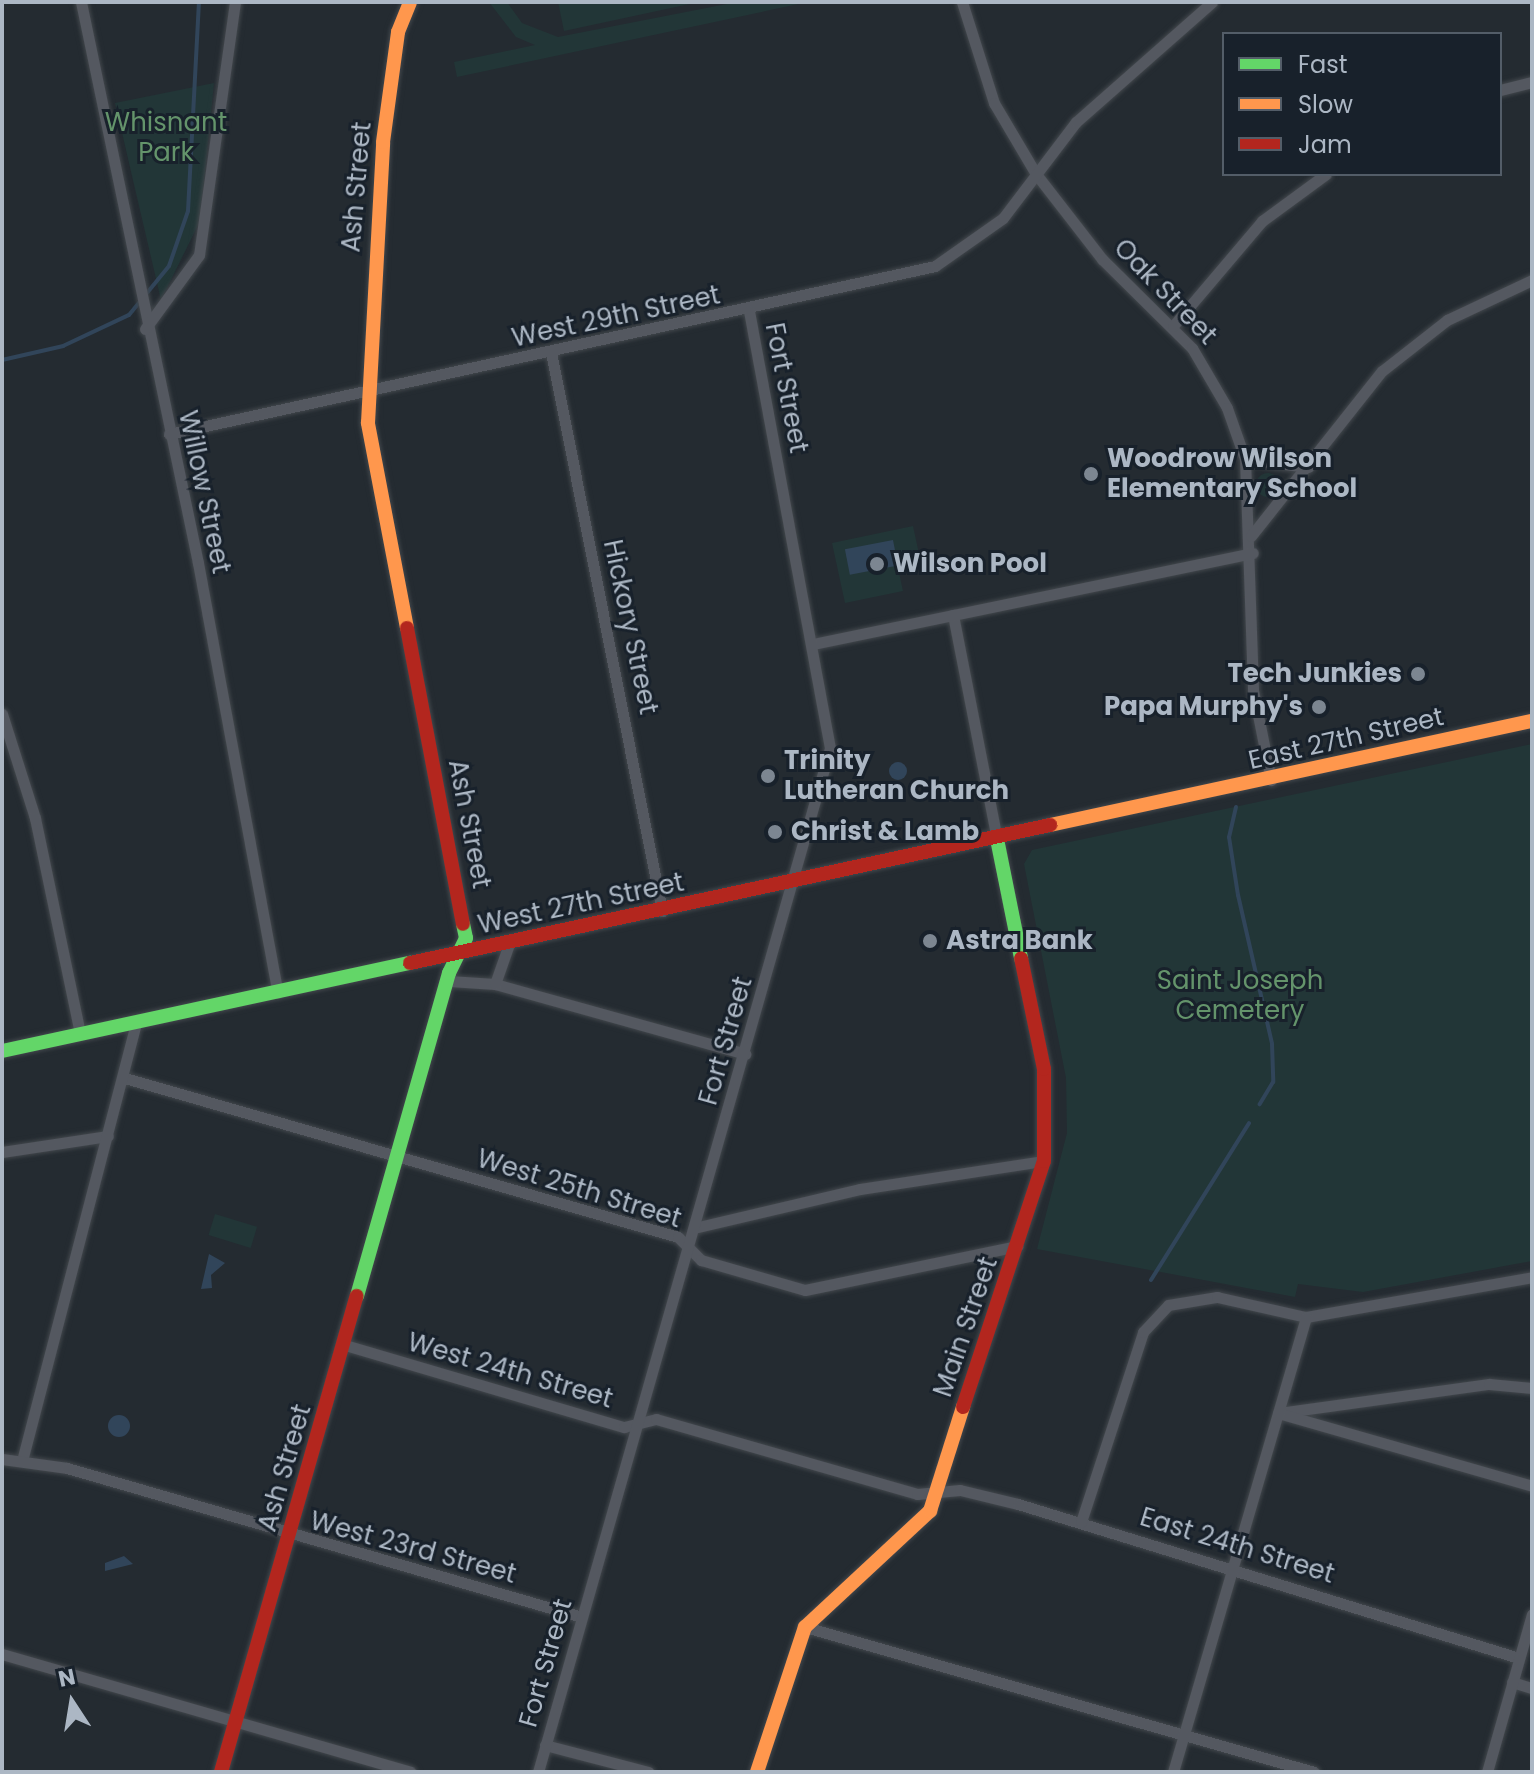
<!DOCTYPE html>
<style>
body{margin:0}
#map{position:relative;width:1534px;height:1774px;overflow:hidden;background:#242b31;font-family:Poppins,sans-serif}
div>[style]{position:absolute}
.green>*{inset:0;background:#223637;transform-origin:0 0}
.round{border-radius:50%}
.water>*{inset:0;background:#31455a;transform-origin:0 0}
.stream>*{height:4px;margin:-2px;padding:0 2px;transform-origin:2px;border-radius:2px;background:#31455a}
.roads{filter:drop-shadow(0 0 2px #42474c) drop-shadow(0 0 2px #42474c)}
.street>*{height:11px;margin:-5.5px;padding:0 5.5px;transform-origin:5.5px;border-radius:5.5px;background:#545860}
.fast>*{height:14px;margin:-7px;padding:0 7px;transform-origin:7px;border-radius:7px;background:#63d668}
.slow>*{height:14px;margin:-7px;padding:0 7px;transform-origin:7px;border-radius:7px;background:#ff974d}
.jam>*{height:14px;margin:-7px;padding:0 7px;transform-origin:7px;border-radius:7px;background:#b3261e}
.dots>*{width:22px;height:22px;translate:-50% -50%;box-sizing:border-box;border:4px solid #18212b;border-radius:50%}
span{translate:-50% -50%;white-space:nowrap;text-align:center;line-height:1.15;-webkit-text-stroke:6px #18212b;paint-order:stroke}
.park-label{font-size:26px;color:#64946b}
.street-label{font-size:26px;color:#acb7c4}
.poi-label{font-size:26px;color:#acb7c4;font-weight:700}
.left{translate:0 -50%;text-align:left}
.right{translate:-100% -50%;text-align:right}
.frame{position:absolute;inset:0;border:4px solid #acb7c4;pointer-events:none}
.legend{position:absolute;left:1222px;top:32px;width:280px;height:144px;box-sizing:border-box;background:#18212b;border:2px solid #535d68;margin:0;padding:10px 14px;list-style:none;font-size:24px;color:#acb7c4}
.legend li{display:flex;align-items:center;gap:16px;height:40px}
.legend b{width:40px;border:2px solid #535d68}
.north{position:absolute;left:32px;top:1662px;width:80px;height:80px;-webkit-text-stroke:6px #18212b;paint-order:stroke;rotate:348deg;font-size:22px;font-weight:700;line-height:32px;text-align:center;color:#acb7c4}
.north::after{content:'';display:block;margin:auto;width:28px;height:36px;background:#acb7c4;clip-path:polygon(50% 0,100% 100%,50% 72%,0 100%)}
</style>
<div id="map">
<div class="green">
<div style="clip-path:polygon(489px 2px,507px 2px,522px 23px,558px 37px,737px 2px,808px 2px,457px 77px,454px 62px,535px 45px,516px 37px)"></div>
<div style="clip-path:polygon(558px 2px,699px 2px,564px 31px)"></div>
<div style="clip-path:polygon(214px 83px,200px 221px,161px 300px,115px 103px)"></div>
<div class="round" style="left:1256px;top:473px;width:24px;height:24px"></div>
<div style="clip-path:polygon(913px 526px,921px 563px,898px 568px,903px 591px,845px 603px,832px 543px)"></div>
<div style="clip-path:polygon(1532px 744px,1532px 1261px,1363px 1292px,1298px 1284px,1295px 1297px,1037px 1249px,1067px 1133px,1066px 1078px,1024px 864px,1032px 850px)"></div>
<div style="left:215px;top:1214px;width:44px;height:22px;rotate:17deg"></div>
</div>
<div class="water">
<div style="left:893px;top:540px;width:26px;height:49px;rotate:79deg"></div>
<div class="round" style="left:889px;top:762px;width:18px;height:18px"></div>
<div style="clip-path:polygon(209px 1254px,225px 1263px,211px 1275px,212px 1288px,201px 1289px)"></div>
<div class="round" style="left:108px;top:1415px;width:22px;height:22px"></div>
<div style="clip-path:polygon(124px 1556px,133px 1564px,105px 1571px,105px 1563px)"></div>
</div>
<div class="stream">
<div style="left:2px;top:360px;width:63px;rotate:-12.9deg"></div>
<div style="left:63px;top:346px;width:73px;rotate:-25.2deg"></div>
<div style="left:129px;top:315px;width:63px;rotate:-50.8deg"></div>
<div style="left:169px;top:266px;width:58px;rotate:-70.9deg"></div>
<div style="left:188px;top:211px;width:209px;rotate:-87deg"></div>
<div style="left:1236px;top:807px;width:31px;rotate:103deg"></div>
<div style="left:1229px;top:837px;width:59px;rotate:81.2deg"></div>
<div style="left:1238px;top:895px;width:153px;rotate:77.1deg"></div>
<div style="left:1272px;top:1044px;width:38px;rotate:88deg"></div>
<div style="left:1273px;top:1082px;width:26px;rotate:121deg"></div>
<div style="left:1151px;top:1280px;width:185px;rotate:-58deg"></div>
</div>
<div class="roads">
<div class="street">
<div style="left:81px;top:2px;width:573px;rotate:78.22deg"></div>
<div style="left:198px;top:563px;width:437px;rotate:79.5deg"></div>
<div style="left:962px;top:2px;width:106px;rotate:72.4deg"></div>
<div style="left:994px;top:103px;width:82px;rotate:59.4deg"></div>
<div style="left:1036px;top:174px;width:108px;rotate:52.2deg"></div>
<div style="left:1102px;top:259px;width:127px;rotate:44.7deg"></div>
<div style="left:1192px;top:348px;width:69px;rotate:59.7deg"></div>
<div style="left:1227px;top:408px;width:54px;rotate:70.6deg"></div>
<div style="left:1245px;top:459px;width:231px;rotate:88deg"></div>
<div style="left:1253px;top:690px;width:92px;rotate:78.7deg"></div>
<div style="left:1500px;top:90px;width:33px;rotate:-14deg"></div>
<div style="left:1173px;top:326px;width:138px;rotate:-49.7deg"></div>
<div style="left:1262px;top:221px;width:79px;rotate:-36.3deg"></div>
<div style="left:145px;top:329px;width:92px;rotate:-53.9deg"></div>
<div style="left:199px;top:255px;width:256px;rotate:-81.9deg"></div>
<div style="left:551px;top:352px;width:570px;rotate:78.77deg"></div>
<div style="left:169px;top:434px;width:784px;rotate:-12.37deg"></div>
<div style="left:935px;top:266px;width:83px;rotate:-35.2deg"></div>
<div style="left:1003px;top:218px;width:121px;rotate:-52.8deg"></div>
<div style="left:1076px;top:122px;width:181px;rotate:-41.4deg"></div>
<div style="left:1245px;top:459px;width:64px;rotate:7.2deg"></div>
<div style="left:1251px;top:536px;width:211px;rotate:-51.6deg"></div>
<div style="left:1382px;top:371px;width:83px;rotate:-38.1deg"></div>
<div style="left:1447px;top:320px;width:94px;rotate:-25.2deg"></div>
<div style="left:953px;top:615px;width:228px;rotate:78.9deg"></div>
<div style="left:813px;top:644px;width:449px;rotate:-11.7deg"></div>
<div style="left:2px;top:714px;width:109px;rotate:72.4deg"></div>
<div style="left:35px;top:818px;width:221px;rotate:78.2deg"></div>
<div style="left:449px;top:981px;width:46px;rotate:3.7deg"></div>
<div style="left:495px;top:984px;width:260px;rotate:15.6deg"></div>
<div style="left:495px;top:984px;width:42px;rotate:-70.7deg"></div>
<div style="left:125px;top:1078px;width:575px;rotate:16.04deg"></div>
<div style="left:678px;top:1237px;width:33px;rotate:45deg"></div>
<div style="left:701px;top:1260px;width:108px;rotate:16.1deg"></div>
<div style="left:805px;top:1290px;width:217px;rotate:-11.7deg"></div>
<div style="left:2px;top:1152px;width:107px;rotate:-8.6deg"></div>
<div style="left:694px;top:1228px;width:171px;rotate:-13.2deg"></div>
<div style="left:860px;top:1189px;width:186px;rotate:-8.7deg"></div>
<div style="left:345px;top:1345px;width:291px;rotate:16.4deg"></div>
<div style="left:624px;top:1427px;width:33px;rotate:-14deg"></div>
<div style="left:656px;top:1419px;width:272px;rotate:16deg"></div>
<div style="left:917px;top:1494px;width:43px;rotate:-5.3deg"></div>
<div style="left:960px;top:1490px;width:60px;rotate:13.6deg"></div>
<div style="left:1018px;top:1504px;width:524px;rotate:17.09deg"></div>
<div style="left:1286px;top:1412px;width:205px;rotate:-7.9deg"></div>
<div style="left:1489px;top:1384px;width:43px;rotate:5.3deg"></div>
<div style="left:1278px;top:1413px;width:264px;rotate:16deg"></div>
<div style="left:23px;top:1457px;width:448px;rotate:-75.4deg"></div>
<div style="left:2px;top:1459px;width:66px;rotate:7.9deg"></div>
<div style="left:67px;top:1468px;width:536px;rotate:16.14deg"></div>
<div style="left:1081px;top:1522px;width:200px;rotate:-71.9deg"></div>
<div style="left:1143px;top:1332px;width:37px;rotate:-47deg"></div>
<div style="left:1168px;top:1305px;width:50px;rotate:-9.3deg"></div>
<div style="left:1217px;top:1297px;width:91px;rotate:12.7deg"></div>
<div style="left:1306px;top:1317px;width:230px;rotate:-10deg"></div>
<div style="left:805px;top:1627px;width:529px;rotate:15.9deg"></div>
<div style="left:2px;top:1654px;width:425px;rotate:16.1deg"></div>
<div style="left:1512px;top:1682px;width:21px;rotate:17deg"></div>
<div style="left:545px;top:1745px;width:107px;rotate:14.6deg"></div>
<div style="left:538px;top:1772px;width:1065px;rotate:-74.08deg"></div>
<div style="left:830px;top:748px;width:444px;rotate:-100.5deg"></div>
<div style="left:1173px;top:1772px;width:474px;rotate:-73.7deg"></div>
<div style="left:1487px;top:1772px;width:164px;rotate:-74.1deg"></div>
</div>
<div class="fast">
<div style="left:997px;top:839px;width:121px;rotate:78.6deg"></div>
<div style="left:2px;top:1051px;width:417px;rotate:-12.2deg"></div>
<div style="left:357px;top:1296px;width:336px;rotate:-74.1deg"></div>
<div style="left:449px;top:973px;width:39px;rotate:-64deg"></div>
<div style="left:466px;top:938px;width:14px;rotate:-102deg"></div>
</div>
<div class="slow">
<div style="left:407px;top:628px;width:209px;rotate:-100.8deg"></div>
<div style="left:368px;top:423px;width:281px;rotate:-86.9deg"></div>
<div style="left:383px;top:142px;width:111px;rotate:-82.2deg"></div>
<div style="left:398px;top:32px;width:32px;rotate:-68deg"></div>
<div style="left:1050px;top:825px;width:493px;rotate:-12.2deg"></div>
<div style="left:757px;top:1772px;width:153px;rotate:-71.7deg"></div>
<div style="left:805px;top:1627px;width:171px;rotate:-42.9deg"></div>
<div style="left:930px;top:1511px;width:109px;rotate:-72.4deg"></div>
</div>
<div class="jam">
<div style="left:407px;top:628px;width:301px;rotate:79.3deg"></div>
<div style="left:410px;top:963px;width:655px;rotate:-12.17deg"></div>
<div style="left:963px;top:1407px;width:259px;rotate:-71.8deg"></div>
<div style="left:1044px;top:1161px;width:92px;rotate:-90deg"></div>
<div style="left:1044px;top:1069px;width:113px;rotate:-101.7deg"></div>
<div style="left:221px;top:1772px;width:495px;rotate:-74.1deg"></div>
</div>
</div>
<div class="dots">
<div style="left:1091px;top:474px;background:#7c8691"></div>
<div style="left:877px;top:564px;background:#7c8691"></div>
<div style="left:1418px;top:674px;background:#7c8691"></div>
<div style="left:1319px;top:707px;background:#7c8691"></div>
<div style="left:768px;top:776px;background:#7c8691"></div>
<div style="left:775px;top:832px;background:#7c8691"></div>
<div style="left:930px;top:941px;background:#7c8691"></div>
</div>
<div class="park-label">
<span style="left:166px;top:138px">Whisnant<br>Park</span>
<span style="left:1240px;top:996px">Saint Joseph<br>Cemetery</span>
</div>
<div class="street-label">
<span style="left:357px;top:187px;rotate:-85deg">Ash Street</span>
<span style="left:1165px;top:292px;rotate:46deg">Oak Street</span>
<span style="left:616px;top:317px;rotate:-12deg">West 29th Street</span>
<span style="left:786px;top:388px;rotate:79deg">Fort Street</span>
<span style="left:204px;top:492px;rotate:78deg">Willow Street</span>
<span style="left:630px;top:627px;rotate:78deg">Hickory Street</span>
<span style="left:1346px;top:739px;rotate:-13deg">East 27th Street</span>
<span style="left:469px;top:824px;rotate:79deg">Ash Street</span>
<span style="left:581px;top:904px;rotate:-12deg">West 27th Street</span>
<span style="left:726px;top:1041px;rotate:-74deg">Fort Street</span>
<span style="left:579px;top:1189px;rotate:17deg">West 25th Street</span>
<span style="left:966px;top:1327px;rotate:-71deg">Main Street</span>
<span style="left:510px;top:1371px;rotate:16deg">West 24th Street</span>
<span style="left:285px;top:1468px;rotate:-74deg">Ash Street</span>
<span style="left:1237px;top:1546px;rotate:17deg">East 24th Street</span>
<span style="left:413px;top:1548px;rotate:15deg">West 23rd Street</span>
<span style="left:546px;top:1663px;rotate:-74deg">Fort Street</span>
</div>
<div class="poi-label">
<span class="left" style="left:1107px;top:474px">Woodrow Wilson<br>Elementary School</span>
<span class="left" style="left:893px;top:564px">Wilson Pool</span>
<span class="right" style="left:1402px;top:674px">Tech Junkies</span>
<span class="right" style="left:1303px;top:707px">Papa Murphy's</span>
<span class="left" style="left:784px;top:776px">Trinity<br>Lutheran Church</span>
<span class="left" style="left:791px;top:832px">Christ &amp; Lamb</span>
<span class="left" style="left:946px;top:941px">Astra Bank</span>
</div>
<div class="frame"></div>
<ul class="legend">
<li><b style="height:10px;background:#63d668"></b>Fast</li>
<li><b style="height:10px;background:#ff974d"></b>Slow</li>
<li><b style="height:10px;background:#b3261e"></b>Jam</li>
</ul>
<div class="north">N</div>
</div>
